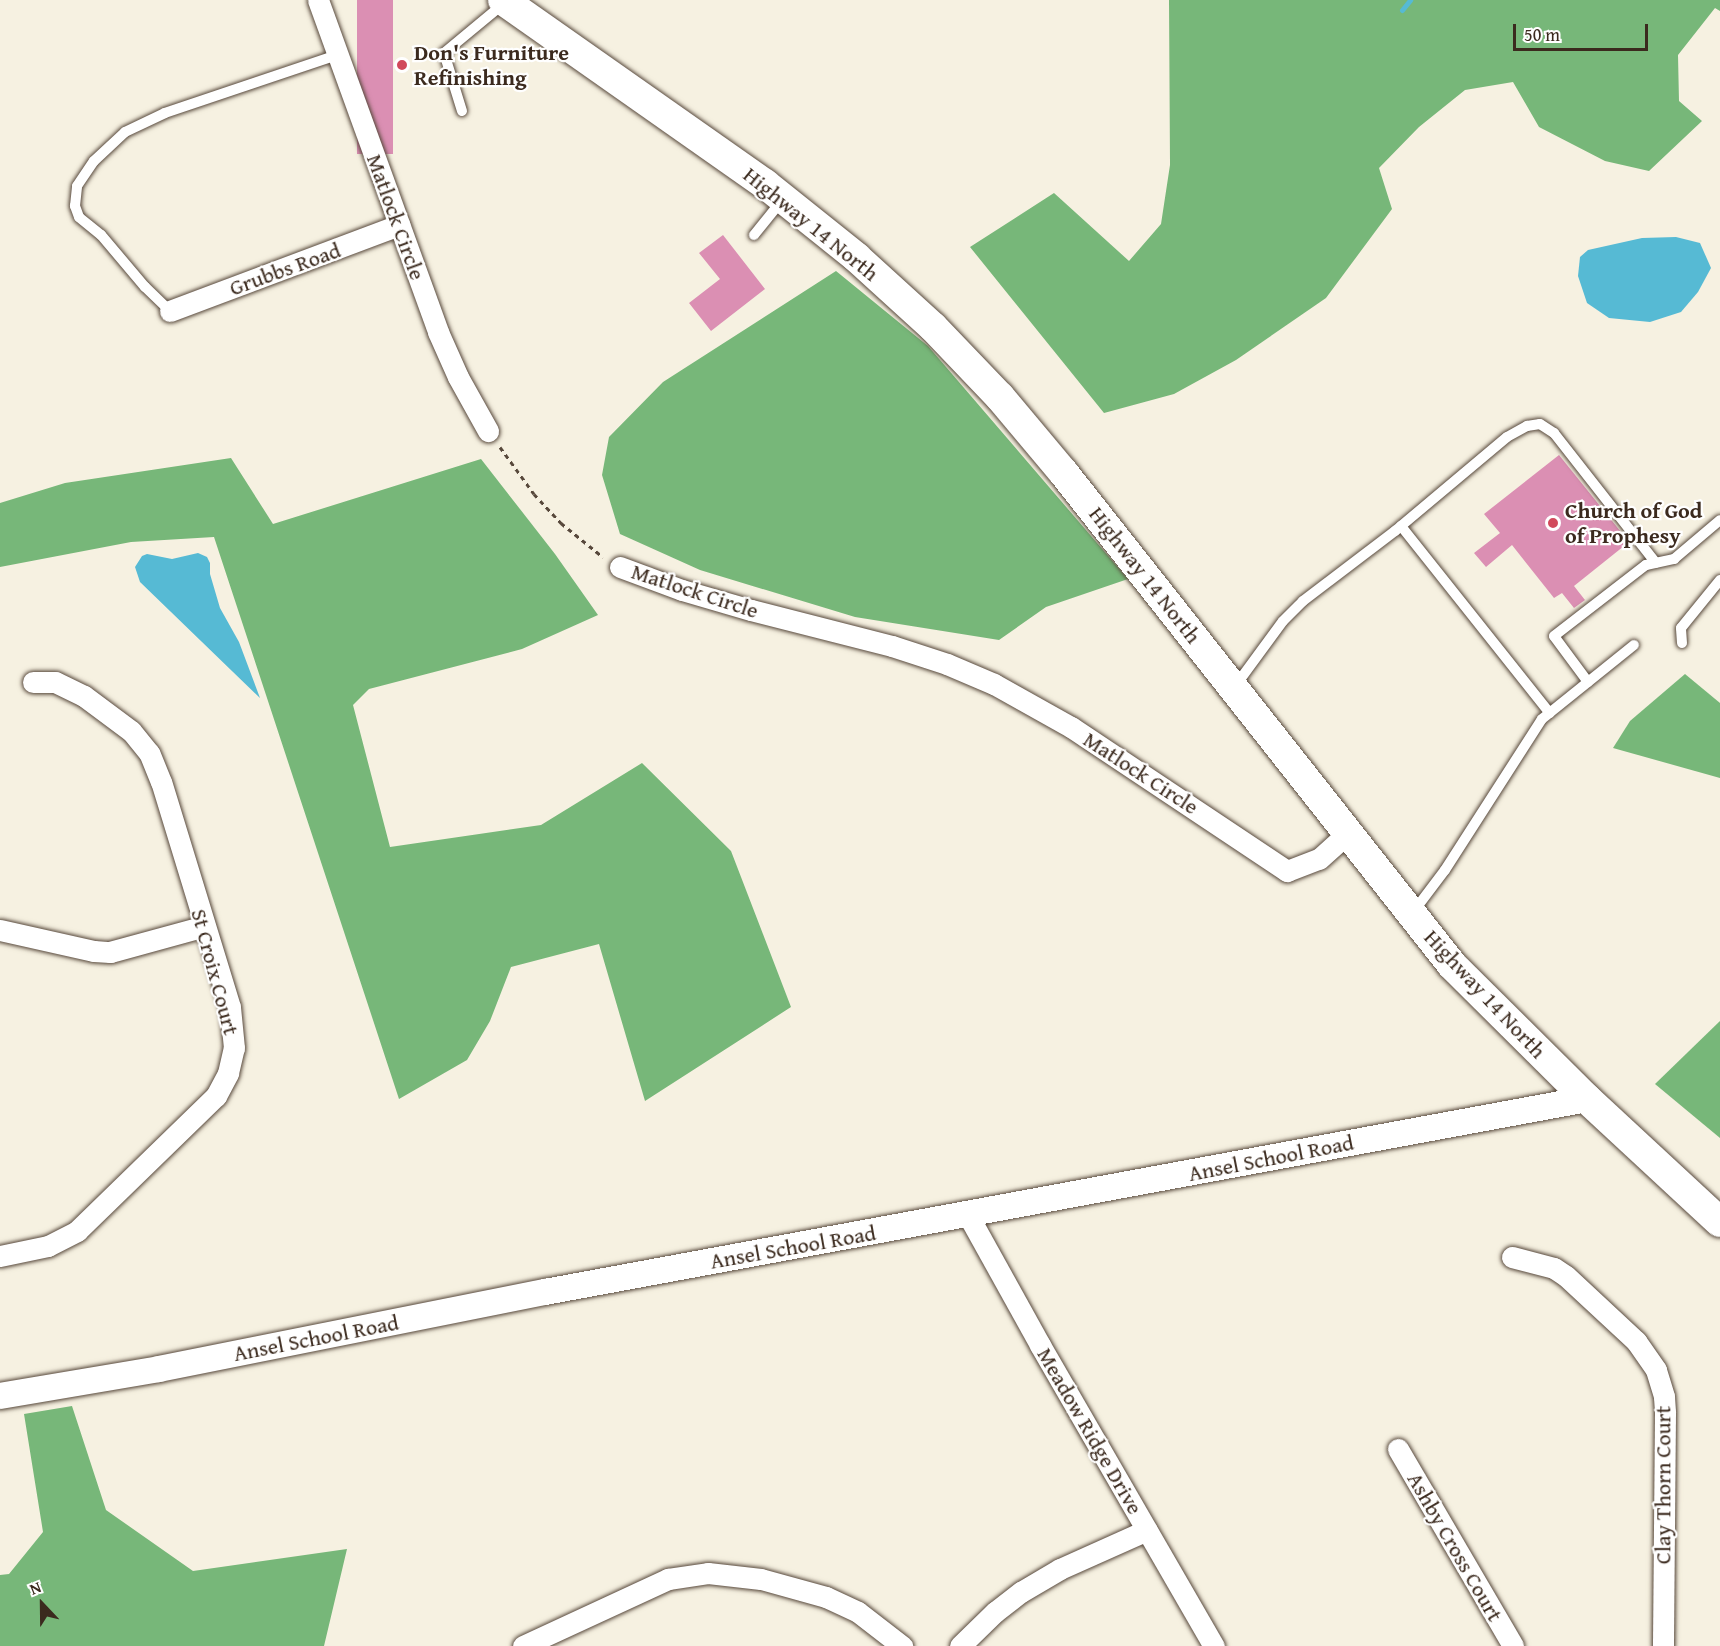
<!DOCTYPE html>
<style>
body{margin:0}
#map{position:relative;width:1720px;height:1646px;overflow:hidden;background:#f6f1e1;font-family:"Gentium Book Plus",serif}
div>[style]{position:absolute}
.forest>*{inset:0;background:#77b779}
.water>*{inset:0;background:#56bad4}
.stream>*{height:5px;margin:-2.5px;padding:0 2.5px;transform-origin:2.5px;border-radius:2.5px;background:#56bad4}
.building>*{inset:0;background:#db8fb3;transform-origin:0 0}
.path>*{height:3px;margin-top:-1.5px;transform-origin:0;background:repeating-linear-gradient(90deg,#57483b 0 4.5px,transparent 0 9px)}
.roads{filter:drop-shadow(0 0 2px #57483b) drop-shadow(0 0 2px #57483b)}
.service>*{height:10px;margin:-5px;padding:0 5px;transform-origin:5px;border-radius:5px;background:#fff}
.minor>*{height:21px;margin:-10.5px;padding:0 10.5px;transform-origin:10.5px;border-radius:10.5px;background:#fff}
.tertiary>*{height:26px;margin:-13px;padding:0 13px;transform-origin:13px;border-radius:13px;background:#fff}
.secondary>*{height:30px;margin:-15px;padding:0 15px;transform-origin:15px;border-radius:15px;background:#fff}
.dots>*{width:16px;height:16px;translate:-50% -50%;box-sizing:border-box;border:3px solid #fff;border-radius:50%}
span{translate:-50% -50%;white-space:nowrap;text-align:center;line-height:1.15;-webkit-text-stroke:4.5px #fff;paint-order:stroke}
.poi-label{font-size:22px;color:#3b2a1e;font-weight:700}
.left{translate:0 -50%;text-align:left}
.street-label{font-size:22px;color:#3b2a1e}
.north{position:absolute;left:12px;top:1574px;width:60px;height:60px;-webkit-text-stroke:4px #fff;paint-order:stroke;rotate:338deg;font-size:16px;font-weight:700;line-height:24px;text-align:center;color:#3b2a1e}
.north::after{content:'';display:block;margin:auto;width:21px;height:27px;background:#3b2a1e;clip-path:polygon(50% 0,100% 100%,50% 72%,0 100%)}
.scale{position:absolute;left:1513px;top:24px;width:135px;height:27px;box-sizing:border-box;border:3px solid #3b2a1e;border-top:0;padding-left:8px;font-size:18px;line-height:21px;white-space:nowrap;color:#3b2a1e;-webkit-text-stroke:4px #fff;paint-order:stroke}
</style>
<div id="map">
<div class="forest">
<div style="clip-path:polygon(1169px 0,1720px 0,1720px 11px,1715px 8px,1678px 55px,1679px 101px,1702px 121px,1649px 171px,1605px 161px,1539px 127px,1513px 82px,1465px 90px,1419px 127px,1379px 168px,1392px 209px,1326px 298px,1236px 360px,1174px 394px,1104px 413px,970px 247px,1054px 193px,1129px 261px,1161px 224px,1170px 165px)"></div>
<div style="clip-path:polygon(836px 271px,928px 346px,1128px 579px,1046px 607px,999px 640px,855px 617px,700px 570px,620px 534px,602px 475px,609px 437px,663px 382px)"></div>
<div style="clip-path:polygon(231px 458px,273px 524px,481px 459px,555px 554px,598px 615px,522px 649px,369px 689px,353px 705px,390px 847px,541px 825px,642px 763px,731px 851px,791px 1007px,645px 1101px,599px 944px,511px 967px,490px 1021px,467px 1060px,399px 1099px,214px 537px,131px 542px,0 567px,0 503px,65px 483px)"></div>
<div style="clip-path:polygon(1685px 674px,1720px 703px,1720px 778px,1613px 748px,1630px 721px)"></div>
<div style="clip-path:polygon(1720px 1021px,1720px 1138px,1655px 1084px)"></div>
<div style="clip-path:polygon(72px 1406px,106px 1510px,193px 1571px,347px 1549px,324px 1646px,0 1646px,0 1575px,9px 1574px,43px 1532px,24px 1414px)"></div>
</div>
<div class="water">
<div style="clip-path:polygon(1676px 237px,1700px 243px,1711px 268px,1698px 292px,1681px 312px,1650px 322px,1609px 318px,1587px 303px,1578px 276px,1580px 257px,1588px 250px,1642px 238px)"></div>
<div style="clip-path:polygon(198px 553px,207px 557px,210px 563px,210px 574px,220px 608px,239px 642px,260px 698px,140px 582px,135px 567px,142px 556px,147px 554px,172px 559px)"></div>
</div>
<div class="stream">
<div style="left:1402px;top:10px;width:13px;rotate:-51deg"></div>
</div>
<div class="building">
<div style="left:357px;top:0;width:36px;height:154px"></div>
<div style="clip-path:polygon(723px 235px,765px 289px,711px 331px,689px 303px,720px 279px,699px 253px)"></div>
<div style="clip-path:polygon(1559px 455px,1629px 542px,1574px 586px,1585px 600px,1574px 608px,1562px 593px,1554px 598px,1512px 545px,1486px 567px,1474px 553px,1500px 533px,1484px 514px)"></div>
</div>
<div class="path">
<div style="left:500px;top:447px;width:58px;rotate:54.1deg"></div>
<div style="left:534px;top:494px;width:40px;rotate:47deg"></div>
<div style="left:561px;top:523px;width:54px;rotate:39deg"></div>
</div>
<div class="roads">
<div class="service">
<div style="left:462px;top:111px;width:61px;rotate:-107.2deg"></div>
<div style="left:444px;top:53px;width:77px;rotate:-39.7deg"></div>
<div style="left:754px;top:235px;width:46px;rotate:-51.1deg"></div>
<div style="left:170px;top:311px;width:35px;rotate:-136deg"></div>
<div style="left:145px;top:287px;width:68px;rotate:-130.2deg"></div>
<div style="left:101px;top:235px;width:28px;rotate:-141deg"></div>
<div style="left:79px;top:217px;width:12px;rotate:-110deg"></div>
<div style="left:75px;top:206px;width:20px;rotate:-84deg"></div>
<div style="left:77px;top:186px;width:30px;rotate:-56deg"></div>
<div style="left:94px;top:161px;width:42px;rotate:-43.1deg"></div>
<div style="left:125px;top:132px;width:44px;rotate:-25.4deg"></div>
<div style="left:165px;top:113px;width:182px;rotate:-18.6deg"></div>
<div style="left:1401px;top:526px;width:239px;rotate:51.5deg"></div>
<div style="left:1682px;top:643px;width:15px;rotate:-94deg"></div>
<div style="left:1681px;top:628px;width:62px;rotate:-50.9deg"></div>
<div style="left:1588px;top:682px;width:57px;rotate:-126.5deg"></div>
<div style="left:1554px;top:636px;width:116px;rotate:-37.7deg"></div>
<div style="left:1646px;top:565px;width:29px;rotate:-12deg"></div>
<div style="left:1674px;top:559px;width:60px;rotate:-40.3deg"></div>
<div style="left:1236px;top:685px;width:79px;rotate:-53.7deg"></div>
<div style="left:1283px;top:621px;width:28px;rotate:-45deg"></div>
<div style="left:1303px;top:601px;width:116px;rotate:-37.3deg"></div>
<div style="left:1395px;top:531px;width:146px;rotate:-40deg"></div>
<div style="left:1507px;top:437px;width:23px;rotate:-29deg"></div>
<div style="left:1527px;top:426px;width:13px;rotate:-9deg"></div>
<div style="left:1540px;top:424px;width:17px;rotate:33deg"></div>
<div style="left:1554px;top:433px;width:165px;rotate:51.9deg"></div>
<div style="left:1414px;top:911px;width:51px;rotate:-52.9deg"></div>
<div style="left:1445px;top:870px;width:179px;rotate:-57.3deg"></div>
<div style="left:1542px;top:719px;width:118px;rotate:-38.8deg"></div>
</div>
<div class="minor">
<div style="left:318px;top:0;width:353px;rotate:70.1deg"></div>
<div style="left:438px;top:332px;width:49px;rotate:66deg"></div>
<div style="left:458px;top:377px;width:62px;rotate:60.9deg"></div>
<div style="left:170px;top:311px;width:245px;rotate:-20.6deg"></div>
<div style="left:620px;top:567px;width:66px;rotate:20.4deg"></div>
<div style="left:682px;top:590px;width:72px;rotate:16.2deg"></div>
<div style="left:751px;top:610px;width:146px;rotate:14.3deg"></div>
<div style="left:892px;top:646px;width:58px;rotate:18.1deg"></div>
<div style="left:947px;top:664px;width:51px;rotate:23.1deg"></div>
<div style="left:994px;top:684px;width:88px;rotate:29.2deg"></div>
<div style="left:1071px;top:727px;width:260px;rotate:33.7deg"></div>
<div style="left:1287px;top:871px;width:34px;rotate:-21deg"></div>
<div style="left:1319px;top:859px;width:39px;rotate:-42deg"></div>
<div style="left:0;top:930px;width:96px;rotate:12.6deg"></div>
<div style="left:94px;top:951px;width:16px;rotate:4deg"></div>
<div style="left:110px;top:952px;width:98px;rotate:-15.3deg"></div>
<div style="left:968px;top:1215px;width:149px;rotate:61deg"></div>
<div style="left:1040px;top:1345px;width:348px;rotate:60deg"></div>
<div style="left:0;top:1256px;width:49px;rotate:-11.8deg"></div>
<div style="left:48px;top:1246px;width:33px;rotate:-27deg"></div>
<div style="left:77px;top:1231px;width:194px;rotate:-44.2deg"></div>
<div style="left:216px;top:1096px;width:26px;rotate:-62deg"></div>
<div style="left:228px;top:1073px;width:26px;rotate:-77deg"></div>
<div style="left:234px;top:1048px;width:41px;rotate:-95.6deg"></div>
<div style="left:230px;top:1007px;width:235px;rotate:-107deg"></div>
<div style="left:161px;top:782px;width:31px;rotate:-112deg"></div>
<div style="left:149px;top:753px;width:28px;rotate:-129deg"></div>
<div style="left:131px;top:731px;width:59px;rotate:-143.3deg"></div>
<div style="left:84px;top:696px;width:32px;rotate:-154deg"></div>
<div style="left:55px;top:682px;width:22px;rotate:180deg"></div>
<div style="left:1512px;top:1257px;width:43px;rotate:14.7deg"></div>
<div style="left:1554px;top:1268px;width:14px;rotate:34deg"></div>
<div style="left:1566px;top:1276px;width:96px;rotate:42.9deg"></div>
<div style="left:1636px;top:1341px;width:35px;rotate:55deg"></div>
<div style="left:1656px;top:1370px;width:28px;rotate:73deg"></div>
<div style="left:1664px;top:1397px;width:16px;rotate:86deg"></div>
<div style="left:1665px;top:1413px;width:233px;rotate:90.5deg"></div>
<div style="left:1398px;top:1449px;width:228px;rotate:59.7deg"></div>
<div style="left:523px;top:1646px;width:160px;rotate:-24.8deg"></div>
<div style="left:668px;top:1579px;width:40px;rotate:-8.5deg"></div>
<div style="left:708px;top:1573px;width:53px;rotate:6.5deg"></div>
<div style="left:761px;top:1579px;width:67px;rotate:15.5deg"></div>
<div style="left:826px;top:1597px;width:35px;rotate:25deg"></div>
<div style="left:858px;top:1612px;width:56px;rotate:37.7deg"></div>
<div style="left:960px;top:1646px;width:49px;rotate:-44.2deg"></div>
<div style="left:995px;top:1612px;width:33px;rotate:-38deg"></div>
<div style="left:1021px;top:1592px;width:45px;rotate:-30.5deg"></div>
<div style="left:1060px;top:1569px;width:95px;rotate:-24.1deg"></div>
</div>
<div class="tertiary">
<div style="left:0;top:1396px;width:161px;rotate:-9.6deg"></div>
<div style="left:159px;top:1369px;width:394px;rotate:-11.3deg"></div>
<div style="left:545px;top:1292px;width:1060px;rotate:-10.49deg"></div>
</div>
<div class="secondary">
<div style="left:503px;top:0;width:320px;rotate:35.1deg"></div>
<div style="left:765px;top:184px;width:117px;rotate:38.7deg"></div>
<div style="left:856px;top:257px;width:104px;rotate:42.3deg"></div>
<div style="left:933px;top:327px;width:97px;rotate:46.3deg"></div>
<div style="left:1000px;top:397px;width:98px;rotate:50deg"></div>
<div style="left:1063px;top:472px;width:628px;rotate:51.72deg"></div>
<div style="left:1452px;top:965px;width:190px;rotate:44.8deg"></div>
<div style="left:1587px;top:1099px;width:181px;rotate:42.8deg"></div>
</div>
</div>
<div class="dots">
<div style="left:402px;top:65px;background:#d1495b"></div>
<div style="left:1553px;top:523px;background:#d1495b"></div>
</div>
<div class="poi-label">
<span class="left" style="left:414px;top:65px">Don's Furniture<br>Refinishing</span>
<span class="left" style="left:1565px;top:523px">Church of God<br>of Prophesy</span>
</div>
<div class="street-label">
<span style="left:396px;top:217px;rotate:70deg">Matlock Circle</span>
<span style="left:811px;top:224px;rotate:39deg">Highway 14 North</span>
<span style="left:285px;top:269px;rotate:-20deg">Grubbs Road</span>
<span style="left:1145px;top:575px;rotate:52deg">Highway 14 North</span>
<span style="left:695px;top:591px;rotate:18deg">Matlock Circle</span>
<span style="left:1141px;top:773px;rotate:33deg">Matlock Circle</span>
<span style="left:215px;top:972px;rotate:75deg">St Croix Court</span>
<span style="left:1485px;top:994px;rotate:47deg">Highway 14 North</span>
<span style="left:1271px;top:1158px;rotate:-11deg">Ansel School Road</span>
<span style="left:793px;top:1247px;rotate:-10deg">Ansel School Road</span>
<span style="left:316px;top:1338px;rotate:-11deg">Ansel School Road</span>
<span style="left:1090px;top:1431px;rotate:60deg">Meadow Ridge Drive</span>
<span style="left:1663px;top:1485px;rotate:-90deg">Clay Thorn Court</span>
<span style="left:1455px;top:1547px;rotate:60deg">Ashby Cross Court</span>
</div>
<div class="north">N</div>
<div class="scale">50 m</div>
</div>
